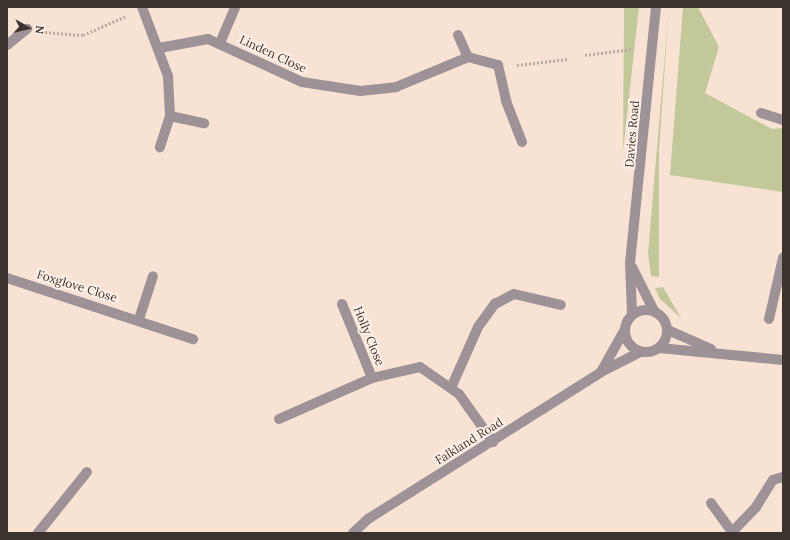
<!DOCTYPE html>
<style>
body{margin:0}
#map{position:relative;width:790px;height:540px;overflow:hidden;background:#f8e2d4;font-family:Lora,serif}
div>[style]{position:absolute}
.green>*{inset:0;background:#c3c89a}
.path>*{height:2.5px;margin-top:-1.25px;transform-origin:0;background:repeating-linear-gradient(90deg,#bcab9f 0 2px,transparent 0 4px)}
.minor>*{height:10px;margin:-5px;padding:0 5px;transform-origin:5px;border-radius:5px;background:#9c9297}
.minor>.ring{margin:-5px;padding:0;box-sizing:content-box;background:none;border:10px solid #9c9297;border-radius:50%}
span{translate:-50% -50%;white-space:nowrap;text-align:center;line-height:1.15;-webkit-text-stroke:4px #fff1e8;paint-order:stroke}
.street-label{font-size:12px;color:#3c332e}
.frame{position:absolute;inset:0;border:8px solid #3c332e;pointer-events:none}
.north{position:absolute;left:8px;top:8px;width:40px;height:40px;-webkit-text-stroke:3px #fff1e8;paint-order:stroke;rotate:98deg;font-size:11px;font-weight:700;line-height:16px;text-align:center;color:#3c332e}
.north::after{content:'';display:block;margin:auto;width:14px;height:18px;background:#3c332e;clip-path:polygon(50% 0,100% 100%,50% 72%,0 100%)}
</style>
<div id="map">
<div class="green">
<div style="clip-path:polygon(624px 7px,639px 7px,623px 151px)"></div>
<div style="clip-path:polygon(669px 7px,659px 150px,659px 277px,651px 276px,648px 253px)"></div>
<div style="clip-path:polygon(683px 7px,698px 7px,719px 47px,705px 93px,772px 129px,783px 128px,783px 192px,670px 175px)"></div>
<div style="clip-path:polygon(663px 287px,681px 318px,660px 299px,655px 288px)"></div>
</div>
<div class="path">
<div style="left:45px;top:32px;width:38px;rotate:5deg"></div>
<div style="left:83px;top:35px;width:47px;rotate:-23.8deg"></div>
<div style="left:585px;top:55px;width:48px;rotate:-7.1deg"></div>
<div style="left:517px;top:65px;width:51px;rotate:-6.7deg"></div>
</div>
<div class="minor">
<div style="left:142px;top:7px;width:74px;rotate:69.4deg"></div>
<div style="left:168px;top:76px;width:40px;rotate:87.1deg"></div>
<div style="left:170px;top:116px;width:33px;rotate:108deg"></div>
<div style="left:458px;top:35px;width:24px;rotate:66deg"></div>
<div style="left:468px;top:57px;width:31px;rotate:15deg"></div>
<div style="left:498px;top:65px;width:37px;rotate:77deg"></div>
<div style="left:506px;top:101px;width:44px;rotate:68.7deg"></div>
<div style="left:220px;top:43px;width:39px;rotate:-67deg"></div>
<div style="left:7px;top:45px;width:26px;rotate:-39deg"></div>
<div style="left:159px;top:48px;width:50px;rotate:-10.4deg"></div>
<div style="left:208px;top:39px;width:103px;rotate:24.6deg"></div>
<div style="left:302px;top:82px;width:59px;rotate:8.8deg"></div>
<div style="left:360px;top:91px;width:36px;rotate:-6deg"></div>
<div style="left:396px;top:87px;width:78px;rotate:-22.6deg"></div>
<div style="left:761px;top:113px;width:23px;rotate:18deg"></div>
<div style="left:170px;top:116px;width:35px;rotate:12deg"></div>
<div style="left:632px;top:267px;width:49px;rotate:63.4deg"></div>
<div style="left:7px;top:278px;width:196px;rotate:18.2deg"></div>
<div style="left:342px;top:304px;width:80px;rotate:67.9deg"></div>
<div class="ring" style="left:625px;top:310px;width:32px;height:32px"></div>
<div style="left:632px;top:314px;width:51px;rotate:-92.2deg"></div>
<div style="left:630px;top:263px;width:257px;rotate:-84.2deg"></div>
<div style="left:139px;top:319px;width:45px;rotate:-72deg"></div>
<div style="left:769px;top:319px;width:63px;rotate:-77.1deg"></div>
<div style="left:668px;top:330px;width:47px;rotate:23.8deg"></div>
<div style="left:659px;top:348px;width:125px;rotate:5.5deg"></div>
<div style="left:601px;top:372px;width:47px;rotate:-60.7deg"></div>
<div style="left:451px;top:388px;width:67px;rotate:-66.1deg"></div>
<div style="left:478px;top:327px;width:29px;rotate:-54deg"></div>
<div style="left:495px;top:304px;width:21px;rotate:-28deg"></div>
<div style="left:514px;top:294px;width:48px;rotate:13.2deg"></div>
<div style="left:279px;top:419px;width:102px;rotate:-23.8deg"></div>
<div style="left:372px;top:378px;width:49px;rotate:-12.9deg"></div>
<div style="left:420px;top:367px;width:47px;rotate:34.7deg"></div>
<div style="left:459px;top:394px;width:59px;rotate:54.7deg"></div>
<div style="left:711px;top:503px;width:37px;rotate:54deg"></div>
<div style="left:734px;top:530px;width:32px;rotate:-46deg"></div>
<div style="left:756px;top:507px;width:32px;rotate:-58deg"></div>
<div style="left:773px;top:480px;width:10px;rotate:-17deg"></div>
<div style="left:38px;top:533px;width:78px;rotate:-51.2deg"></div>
<div style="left:353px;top:533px;width:21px;rotate:-43deg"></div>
<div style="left:368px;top:519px;width:275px;rotate:-32.2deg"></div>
<div style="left:601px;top:372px;width:44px;rotate:-27.1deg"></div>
</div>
<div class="street-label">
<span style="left:273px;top:54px;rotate:25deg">Linden Close</span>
<span style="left:632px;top:134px;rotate:-85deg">Davies Road</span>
<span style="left:77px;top:286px;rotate:17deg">Foxglove Close</span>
<span style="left:369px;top:336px;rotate:68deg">Holly Close</span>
<span style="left:469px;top:441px;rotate:-32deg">Falkland Road</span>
</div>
<div class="frame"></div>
<div class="north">N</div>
</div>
